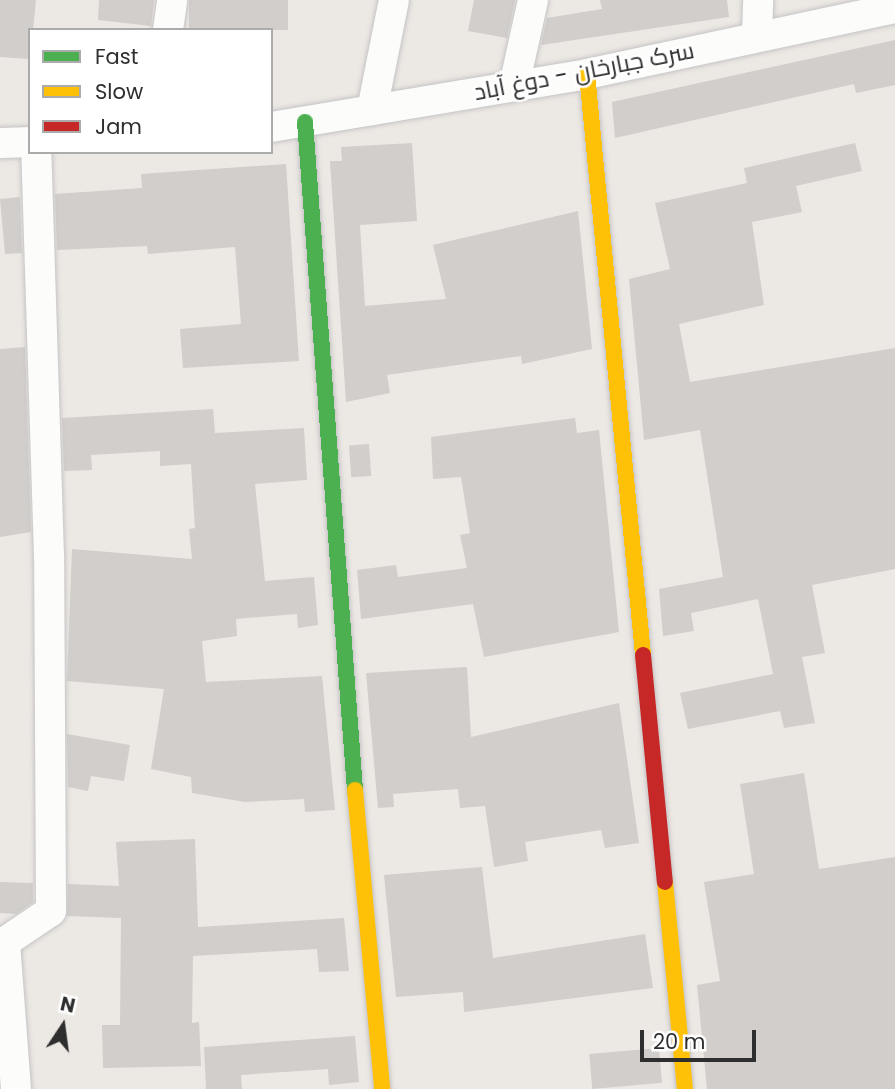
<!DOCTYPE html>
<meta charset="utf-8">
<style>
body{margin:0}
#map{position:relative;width:895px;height:1089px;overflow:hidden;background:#ece8e4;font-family:Poppins,Cairo,sans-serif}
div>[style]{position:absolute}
.building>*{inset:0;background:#d1cecb;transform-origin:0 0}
.roads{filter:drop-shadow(0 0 2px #c5c4c5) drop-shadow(0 0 2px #c5c4c5)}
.street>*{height:30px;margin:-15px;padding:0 15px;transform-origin:15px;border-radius:15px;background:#fcfcfb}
.fast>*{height:16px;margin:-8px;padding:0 8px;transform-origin:8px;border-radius:8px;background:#4caf50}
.slow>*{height:16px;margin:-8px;padding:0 8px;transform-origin:8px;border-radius:8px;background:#ffc107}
.jam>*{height:16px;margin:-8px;padding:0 8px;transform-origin:8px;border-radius:8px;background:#c62828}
span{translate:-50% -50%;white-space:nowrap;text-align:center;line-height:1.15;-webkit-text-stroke:5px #fff;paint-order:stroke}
.street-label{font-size:24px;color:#2e2e2e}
.legend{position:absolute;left:28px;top:28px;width:245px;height:126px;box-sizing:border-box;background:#fff;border:2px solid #ababab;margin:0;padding:9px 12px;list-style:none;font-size:21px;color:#2e2e2e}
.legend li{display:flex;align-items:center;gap:14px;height:35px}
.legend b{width:35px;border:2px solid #ababab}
.north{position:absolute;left:28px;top:991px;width:70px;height:70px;-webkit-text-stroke:5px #fff;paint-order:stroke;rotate:13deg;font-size:19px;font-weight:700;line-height:28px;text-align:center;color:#2e2e2e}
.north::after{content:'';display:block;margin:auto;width:24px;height:32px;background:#2e2e2e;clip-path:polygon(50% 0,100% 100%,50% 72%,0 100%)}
.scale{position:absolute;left:640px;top:1030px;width:116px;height:32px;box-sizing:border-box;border:4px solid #2e2e2e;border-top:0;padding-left:9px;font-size:21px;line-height:24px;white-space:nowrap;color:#2e2e2e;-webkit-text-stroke:5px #fff;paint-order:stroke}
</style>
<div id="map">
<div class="building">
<div style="clip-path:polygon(0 0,36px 0,30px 59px,0 57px)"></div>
<div style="clip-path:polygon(99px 0,154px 0,151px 26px,98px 20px)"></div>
<div style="left:189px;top:0;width:99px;height:30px"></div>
<div style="clip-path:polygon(474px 0,515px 0,507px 38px,468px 31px)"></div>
<div style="clip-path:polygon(600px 0,727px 0,729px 17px,541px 45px,547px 18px,602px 9px)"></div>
<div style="clip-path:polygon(895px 40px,895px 85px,856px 93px,854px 84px,615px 138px,612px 102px)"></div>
<div style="clip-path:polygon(412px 143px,417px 221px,360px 225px,365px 306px,446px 299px,433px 245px,578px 211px,592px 349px,522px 364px,521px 356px,387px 375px,390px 393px,346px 402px,330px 161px,342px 161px,341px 147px)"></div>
<div style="clip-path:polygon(855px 143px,862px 171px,796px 186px,802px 212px,752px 222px,764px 305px,679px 324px,690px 382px,895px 348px,895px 569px,812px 585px,825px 653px,802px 657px,815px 723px,784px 728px,780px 711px,688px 729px,680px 693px,773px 674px,758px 599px,691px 613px,694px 631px,663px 636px,659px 589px,723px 577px,700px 430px,644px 440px,629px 279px,670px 269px,655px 203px,747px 183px,744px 168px)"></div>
<div style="clip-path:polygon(286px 164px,299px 361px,183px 368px,180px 329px,241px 324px,235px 247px,148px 254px,147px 246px,57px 250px,55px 194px,142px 188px,141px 174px)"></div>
<div style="clip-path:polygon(20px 197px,22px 253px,5px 254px,0 199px)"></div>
<div style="clip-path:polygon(25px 347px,31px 532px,0 537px,0 349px)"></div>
<div style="clip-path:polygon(213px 409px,215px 433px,304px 428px,307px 480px,255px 484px,265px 581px,314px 577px,318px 625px,298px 628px,297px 614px,236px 619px,237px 636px,202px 641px,206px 682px,322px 676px,335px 810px,305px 812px,304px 799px,245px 802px,192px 793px,191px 777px,151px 769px,164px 689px,67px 681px,72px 549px,192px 559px,189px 529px,195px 528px,191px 464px,160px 466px,160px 451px,91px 455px,92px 470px,64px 471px,62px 418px)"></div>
<div style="clip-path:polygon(575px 418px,577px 433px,599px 430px,619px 632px,484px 657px,473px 604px,361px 619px,357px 570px,396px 565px,398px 577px,467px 568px,460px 535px,470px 533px,461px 477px,433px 479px,431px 437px)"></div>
<div style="left:369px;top:444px;width:32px;height:20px;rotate:86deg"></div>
<div style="clip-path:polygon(467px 667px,471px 737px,619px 703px,639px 843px,605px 848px,601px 830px,525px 842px,528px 861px,494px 867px,485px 806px,460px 808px,458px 789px,393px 794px,394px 807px,378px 808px,366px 673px)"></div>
<div style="clip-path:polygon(67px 734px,130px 745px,124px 781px,91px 776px,88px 791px,68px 787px)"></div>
<div style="clip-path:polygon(804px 773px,819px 869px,895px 857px,895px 1089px,707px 1089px,697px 985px,720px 981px,704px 882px,754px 874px,740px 784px)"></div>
<div style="clip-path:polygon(195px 839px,198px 927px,344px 918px,349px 971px,319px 972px,317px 949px,193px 956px,192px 1023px,199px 1022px,201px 1066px,103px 1068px,102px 1025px,120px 1025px,121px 918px,67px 916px,68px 884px,119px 886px,116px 842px)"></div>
<div style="clip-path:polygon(482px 867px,493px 958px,645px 934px,653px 988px,464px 1012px,463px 992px,396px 997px,384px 875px)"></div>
<div style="clip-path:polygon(0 882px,33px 883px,33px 902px,16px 914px,0 913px)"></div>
<div style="clip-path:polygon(355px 1036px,359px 1082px,329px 1085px,328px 1069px,241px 1075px,242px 1089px,206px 1089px,204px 1047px)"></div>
<div style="left:659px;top:1048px;width:35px;height:70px;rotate:85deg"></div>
</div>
<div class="roads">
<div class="street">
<div style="left:168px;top:30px;width:30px;rotate:-82deg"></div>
<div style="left:757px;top:35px;width:35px;rotate:-88deg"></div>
<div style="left:514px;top:86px;width:88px;rotate:-77.5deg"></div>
<div style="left:372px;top:110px;width:112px;rotate:-78.7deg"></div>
<div style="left:271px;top:127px;width:320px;rotate:-9.5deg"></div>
<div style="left:587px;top:74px;width:315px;rotate:-12.1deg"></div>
<div style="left:0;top:143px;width:30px;rotate:-2deg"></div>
<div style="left:16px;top:1089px;width:147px;rotate:-94.3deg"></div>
<div style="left:5px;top:942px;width:55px;rotate:-34deg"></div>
<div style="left:51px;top:911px;width:355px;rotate:-90.3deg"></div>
<div style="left:49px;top:556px;width:404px;rotate:-91.8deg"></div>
</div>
<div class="fast">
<div style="left:305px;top:122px;width:670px;rotate:85.72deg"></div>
</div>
<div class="slow">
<div style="left:587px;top:74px;width:584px;rotate:84.49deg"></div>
<div style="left:355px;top:790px;width:300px;rotate:84.8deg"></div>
<div style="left:665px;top:882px;width:208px;rotate:84.5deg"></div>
</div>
<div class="jam">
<div style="left:643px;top:655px;width:228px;rotate:84.5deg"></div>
</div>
</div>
<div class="street-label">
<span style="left:584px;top:71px;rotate:-11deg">سرک جبارخان - دوغ آباد</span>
</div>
<ul class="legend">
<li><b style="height:9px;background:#4caf50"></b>Fast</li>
<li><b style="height:9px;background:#ffc107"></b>Slow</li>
<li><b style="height:9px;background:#c62828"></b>Jam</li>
</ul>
<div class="north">N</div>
<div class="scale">20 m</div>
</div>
